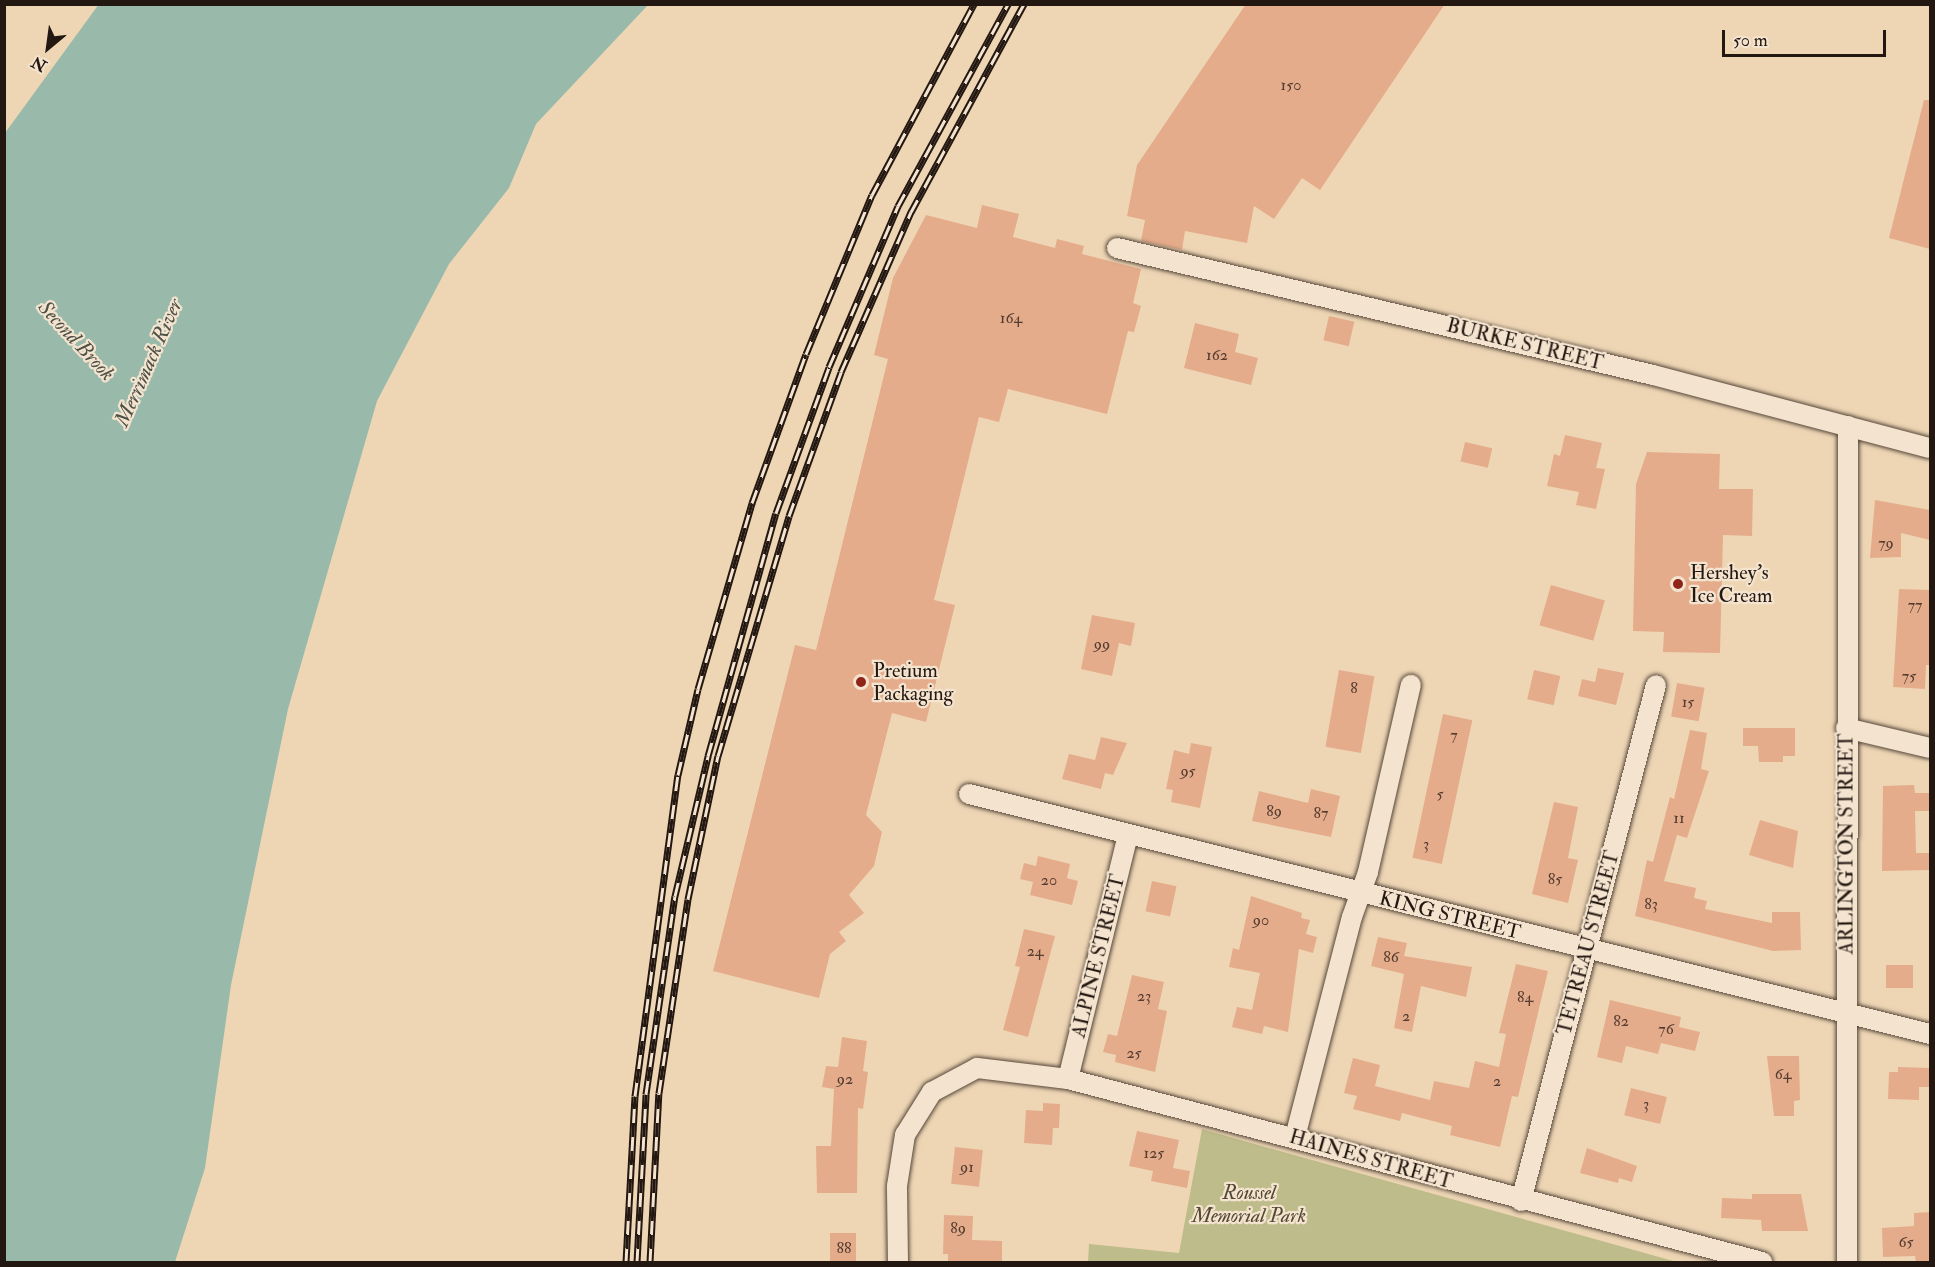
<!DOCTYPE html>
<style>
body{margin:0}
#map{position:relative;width:1935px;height:1267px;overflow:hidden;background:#eed6b5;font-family:"IM FELL Double Pica",serif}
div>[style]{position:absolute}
.green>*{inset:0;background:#bebc8a}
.water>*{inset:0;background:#99b9ab}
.building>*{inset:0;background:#e5ac8b;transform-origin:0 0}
.roads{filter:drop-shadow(0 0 2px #56473a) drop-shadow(0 0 2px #56473a)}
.minor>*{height:20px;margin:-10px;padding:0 10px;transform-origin:10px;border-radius:10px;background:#f4e4cf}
.rail>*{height:7px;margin-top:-3.5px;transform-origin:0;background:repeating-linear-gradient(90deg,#f4e4cf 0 14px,#231711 0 28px);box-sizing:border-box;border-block:2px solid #231711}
.dots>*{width:16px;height:16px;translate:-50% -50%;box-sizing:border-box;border:3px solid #f4e4cf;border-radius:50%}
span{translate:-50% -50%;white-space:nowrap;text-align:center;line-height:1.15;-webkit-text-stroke:4.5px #f4e4cf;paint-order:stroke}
.number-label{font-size:16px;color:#543c30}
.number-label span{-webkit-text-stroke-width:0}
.street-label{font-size:20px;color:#231711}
.poi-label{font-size:20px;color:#231711}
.left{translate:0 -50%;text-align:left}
.park-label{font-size:20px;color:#524935;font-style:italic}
.water-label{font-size:21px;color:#4c5047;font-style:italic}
.frame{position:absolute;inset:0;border:6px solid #231711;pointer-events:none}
.north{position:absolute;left:18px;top:18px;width:60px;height:60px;-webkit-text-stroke:4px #f4e4cf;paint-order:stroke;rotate:209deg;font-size:16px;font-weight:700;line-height:24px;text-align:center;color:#231711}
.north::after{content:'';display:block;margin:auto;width:21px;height:27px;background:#231711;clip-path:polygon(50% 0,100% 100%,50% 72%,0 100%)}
.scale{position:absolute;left:1722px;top:30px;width:164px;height:27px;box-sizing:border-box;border:3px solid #231711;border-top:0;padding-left:8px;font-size:18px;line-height:21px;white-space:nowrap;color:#231711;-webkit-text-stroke:4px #f4e4cf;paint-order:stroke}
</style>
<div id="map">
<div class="green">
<div style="clip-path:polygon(1202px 1129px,1258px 1145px,1677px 1262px,1088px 1262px,1089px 1244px,1179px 1253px)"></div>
</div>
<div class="water">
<div style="clip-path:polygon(99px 4px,648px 5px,536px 124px,509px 188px,449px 264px,377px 401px,288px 709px,231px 985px,205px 1168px,175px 1262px,5px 1262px,5px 133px)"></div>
</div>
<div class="building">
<div style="clip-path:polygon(1246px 4px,1445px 4px,1320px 190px,1302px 178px,1274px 219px,1254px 206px,1247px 243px,1185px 231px,1182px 250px,1141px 241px,1145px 220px,1127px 216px,1137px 165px)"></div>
<div style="clip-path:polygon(1924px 100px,1930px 100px,1930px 249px,1889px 238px)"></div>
<div style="clip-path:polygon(982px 205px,1019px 214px,1013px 237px,1055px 248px,1057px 239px,1084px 246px,1082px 254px,1141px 269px,1133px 303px,1141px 306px,1134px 332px,1128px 331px,1107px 414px,1008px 389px,999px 422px,979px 417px,934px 600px,955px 605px,926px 722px,892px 713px,866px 815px,882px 832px,874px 866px,849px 895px,864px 913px,839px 932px,846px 941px,830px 954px,819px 998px,713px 971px,795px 645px,816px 650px,888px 359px,874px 355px,893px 278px,926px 215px,977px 228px)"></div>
<div style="left:1329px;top:316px;width:26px;height:25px;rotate:13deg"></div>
<div style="clip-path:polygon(1195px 323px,1239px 334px,1235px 352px,1258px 358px,1251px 385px,1184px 368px)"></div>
<div style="clip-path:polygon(1565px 435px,1602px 443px,1596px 468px,1605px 469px,1596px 509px,1576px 505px,1579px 492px,1547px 486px,1554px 454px,1560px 456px)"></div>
<div style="left:1465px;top:442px;width:28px;height:20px;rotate:13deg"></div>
<div style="clip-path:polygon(1647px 452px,1720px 454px,1719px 489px,1753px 489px,1752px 536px,1723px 535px,1720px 653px,1663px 652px,1664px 632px,1633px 631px,1636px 484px)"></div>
<div style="clip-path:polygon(1875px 500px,1930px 510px,1930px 540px,1901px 533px,1901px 557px,1870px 558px)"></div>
<div style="left:1551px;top:585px;width:56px;height:42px;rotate:16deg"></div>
<div style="clip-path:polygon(1899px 589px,1930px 590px,1930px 665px,1926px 665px,1925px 689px,1893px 687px)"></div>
<div style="clip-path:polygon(1092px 615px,1135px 623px,1131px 646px,1119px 643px,1112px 676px,1081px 669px)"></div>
<div style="clip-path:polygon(1598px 668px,1624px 673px,1616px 705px,1578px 696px,1582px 679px,1595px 682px)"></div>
<div style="left:1339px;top:670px;width:36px;height:78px;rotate:10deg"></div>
<div style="left:1534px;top:670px;width:27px;height:30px;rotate:13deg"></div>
<div style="left:1677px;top:683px;width:28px;height:34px;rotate:10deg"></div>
<div style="left:1443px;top:714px;width:30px;height:147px;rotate:12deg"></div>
<div style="clip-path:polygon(1743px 728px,1795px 728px,1795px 756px,1783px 756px,1783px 762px,1759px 762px,1758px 746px,1743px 746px)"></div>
<div style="clip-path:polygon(1690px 730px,1707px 733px,1701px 769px,1709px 771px,1687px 838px,1677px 835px,1664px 881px,1696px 888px,1694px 898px,1707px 901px,1705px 909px,1772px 923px,1772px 912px,1800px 912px,1801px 950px,1773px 951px,1635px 916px,1647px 860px,1653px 862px,1670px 797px,1674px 799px)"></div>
<div style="clip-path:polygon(1101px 737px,1127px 743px,1113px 775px,1105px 773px,1101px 789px,1062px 779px,1069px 754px,1095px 760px)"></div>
<div style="clip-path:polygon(1191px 743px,1212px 747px,1200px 808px,1171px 802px,1173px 790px,1166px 789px,1174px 750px,1189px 754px)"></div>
<div style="clip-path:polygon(1914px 785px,1915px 793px,1930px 793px,1930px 811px,1915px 811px,1916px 853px,1930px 853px,1930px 870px,1882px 871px,1883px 786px)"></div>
<div style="clip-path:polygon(1311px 789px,1340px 796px,1331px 837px,1252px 821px,1259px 791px,1308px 803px)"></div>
<div style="clip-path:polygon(1554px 802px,1578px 807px,1568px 858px,1578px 860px,1568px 903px,1532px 894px)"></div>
<div style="clip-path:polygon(1760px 820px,1798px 831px,1793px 868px,1749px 855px)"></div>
<div style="clip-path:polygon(1038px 856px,1070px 864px,1067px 878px,1078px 881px,1072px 905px,1030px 895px,1033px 882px,1020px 879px,1024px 863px,1036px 866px)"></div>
<div style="left:1152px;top:881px;width:25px;height:31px;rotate:12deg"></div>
<div style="clip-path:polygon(1251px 896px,1302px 913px,1301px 918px,1310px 920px,1306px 934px,1317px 937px,1313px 953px,1299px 949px,1288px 1032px,1264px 1026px,1262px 1034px,1232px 1027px,1237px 1007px,1252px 1010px,1260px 973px,1229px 967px,1233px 948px,1239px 950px)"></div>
<div style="clip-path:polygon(1024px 929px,1055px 936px,1028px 1037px,1003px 1030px,1020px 967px,1015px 966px)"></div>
<div style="clip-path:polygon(1378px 937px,1407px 943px,1404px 956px,1472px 967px,1466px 997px,1421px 986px,1412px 1032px,1394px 1028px,1404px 974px,1371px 966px)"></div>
<div style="clip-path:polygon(1516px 964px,1548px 971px,1518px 1097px,1512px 1096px,1500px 1147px,1450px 1135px,1452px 1126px,1402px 1113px,1400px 1121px,1353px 1109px,1357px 1096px,1344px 1093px,1353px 1058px,1380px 1065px,1375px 1086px,1430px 1100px,1434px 1081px,1469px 1088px,1475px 1061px,1499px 1067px,1506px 1034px,1499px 1033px)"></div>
<div style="left:1886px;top:965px;width:27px;height:23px"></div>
<div style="clip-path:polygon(1132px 975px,1164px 982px,1158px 1009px,1167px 1011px,1155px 1072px,1115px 1062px,1116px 1055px,1103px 1052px,1108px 1034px,1117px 1036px)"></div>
<div style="clip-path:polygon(1610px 1000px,1681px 1017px,1679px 1027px,1700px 1032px,1695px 1051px,1661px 1043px,1658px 1054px,1626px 1046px,1622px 1063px,1597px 1057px)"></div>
<div style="clip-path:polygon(842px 1037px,867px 1041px,863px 1071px,868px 1072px,863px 1109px,858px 1108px,857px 1193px,817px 1193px,816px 1146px,831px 1146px,834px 1089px,822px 1087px,826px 1066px,838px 1067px)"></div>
<div style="clip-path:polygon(1767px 1056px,1799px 1056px,1800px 1100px,1794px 1101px,1794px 1116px,1774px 1116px)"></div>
<div style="clip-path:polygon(1898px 1067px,1930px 1068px,1930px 1087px,1919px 1087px,1919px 1100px,1888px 1099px,1889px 1072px,1898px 1072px)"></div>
<div style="left:1631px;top:1088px;width:37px;height:28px;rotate:14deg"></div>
<div style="clip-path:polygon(1043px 1103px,1060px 1104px,1059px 1128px,1053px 1128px,1052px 1145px,1024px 1143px,1026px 1110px,1043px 1111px)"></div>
<div style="clip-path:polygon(1137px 1131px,1179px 1140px,1173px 1168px,1190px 1171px,1187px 1188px,1151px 1181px,1153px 1171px,1129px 1166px)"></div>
<div style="left:955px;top:1147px;width:28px;height:37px;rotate:6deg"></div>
<div style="clip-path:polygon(1587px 1148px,1637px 1166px,1632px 1182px,1619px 1178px,1618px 1183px,1580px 1173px)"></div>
<div style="clip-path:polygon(1752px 1194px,1801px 1194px,1808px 1231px,1762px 1231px,1761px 1220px,1721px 1218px,1722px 1198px,1752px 1199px)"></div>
<div style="clip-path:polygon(1930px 1212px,1930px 1263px,1916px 1263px,1915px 1256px,1883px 1257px,1882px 1228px,1914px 1226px,1914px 1213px)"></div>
<div style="clip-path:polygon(944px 1215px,973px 1216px,972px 1240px,1002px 1241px,1002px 1263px,948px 1263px,948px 1254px,943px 1254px)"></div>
<div style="left:830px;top:1233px;width:26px;height:30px"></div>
</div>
<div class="roads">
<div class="minor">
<div style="left:1117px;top:248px;width:551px;rotate:13.33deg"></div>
<div style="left:1653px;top:375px;width:286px;rotate:14.8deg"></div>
<div style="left:1846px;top:728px;width:86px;rotate:13.4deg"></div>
<div style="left:969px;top:794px;width:991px;rotate:14.02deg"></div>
<div style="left:1068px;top:1079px;width:252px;rotate:-76.2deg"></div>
<div style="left:1295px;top:1137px;width:227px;rotate:-75.5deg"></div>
<div style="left:1352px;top:917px;width:48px;rotate:-70.4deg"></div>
<div style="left:1368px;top:872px;width:192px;rotate:-77.1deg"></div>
<div style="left:1521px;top:1201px;width:533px;rotate:-75.34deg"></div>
<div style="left:898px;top:1262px;width:76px;rotate:-90.8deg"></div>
<div style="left:897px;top:1186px;width:52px;rotate:-81.1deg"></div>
<div style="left:905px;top:1135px;width:51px;rotate:-57.9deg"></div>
<div style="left:932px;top:1092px;width:51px;rotate:-28.1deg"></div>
<div style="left:977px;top:1068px;width:92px;rotate:6.9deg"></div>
<div style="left:1068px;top:1079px;width:718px;rotate:14.77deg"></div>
<div style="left:1847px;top:1262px;width:836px;rotate:-89.93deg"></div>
</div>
</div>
<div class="rail">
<div style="left:626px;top:1262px;width:166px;rotate:-86.9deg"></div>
<div style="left:635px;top:1096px;width:324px;rotate:-82.4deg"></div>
<div style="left:678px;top:775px;width:88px;rotate:-76.9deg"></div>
<div style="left:698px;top:689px;width:194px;rotate:-73.8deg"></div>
<div style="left:752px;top:503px;width:158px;rotate:-70.1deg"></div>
<div style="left:806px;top:354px;width:172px;rotate:-67.5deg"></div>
<div style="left:872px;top:195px;width:217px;rotate:-61.9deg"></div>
<div style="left:637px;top:1262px;width:168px;rotate:-86.9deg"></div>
<div style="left:646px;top:1094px;width:200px;rotate:-81.7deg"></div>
<div style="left:675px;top:896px;width:144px;rotate:-76.7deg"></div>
<div style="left:708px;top:756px;width:252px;rotate:-74.4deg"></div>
<div style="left:776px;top:513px;width:155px;rotate:-70deg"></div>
<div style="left:829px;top:367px;width:175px;rotate:-66.8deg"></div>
<div style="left:898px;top:206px;width:230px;rotate:-61.4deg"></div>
<div style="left:650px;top:1262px;width:169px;rotate:-87deg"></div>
<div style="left:659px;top:1093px;width:196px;rotate:-81.5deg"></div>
<div style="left:688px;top:899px;width:146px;rotate:-78.2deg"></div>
<div style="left:718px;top:756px;width:250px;rotate:-73.5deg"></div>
<div style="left:789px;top:516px;width:153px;rotate:-70.1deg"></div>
<div style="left:841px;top:372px;width:175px;rotate:-66.4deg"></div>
<div style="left:911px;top:212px;width:237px;rotate:-61.5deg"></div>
</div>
<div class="dots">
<div style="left:1678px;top:584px;background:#8f2418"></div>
<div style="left:861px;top:682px;background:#8f2418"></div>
</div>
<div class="number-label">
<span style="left:1291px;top:85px">150</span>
<span style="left:1011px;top:318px">164</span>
<span style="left:1217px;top:355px">162</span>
<span style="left:1886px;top:543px">79</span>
<span style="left:1915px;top:605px">77</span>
<span style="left:1102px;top:644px">99</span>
<span style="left:1909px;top:676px">75</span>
<span style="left:1354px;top:688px">8</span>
<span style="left:1688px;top:702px">15</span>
<span style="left:1454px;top:735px">7</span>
<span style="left:1188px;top:771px">95</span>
<span style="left:1440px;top:794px">5</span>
<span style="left:1274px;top:811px">89</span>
<span style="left:1321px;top:813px">87</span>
<span style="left:1679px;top:818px">11</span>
<span style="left:1426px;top:844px">3</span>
<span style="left:1555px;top:879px">85</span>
<span style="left:1049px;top:880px">20</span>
<span style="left:1651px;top:904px">83</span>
<span style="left:1261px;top:920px">90</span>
<span style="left:1035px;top:951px">24</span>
<span style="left:1391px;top:957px">86</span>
<span style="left:1144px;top:996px">23</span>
<span style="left:1525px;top:997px">84</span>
<span style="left:1406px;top:1016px">2</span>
<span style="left:1621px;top:1021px">82</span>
<span style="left:1666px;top:1029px">76</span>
<span style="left:1134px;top:1053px">25</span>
<span style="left:1783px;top:1074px">64</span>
<span style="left:845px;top:1079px">92</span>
<span style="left:1497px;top:1081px">2</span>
<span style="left:1646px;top:1104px">3</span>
<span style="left:1154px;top:1153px">125</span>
<span style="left:967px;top:1167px">91</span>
<span style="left:958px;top:1228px">89</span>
<span style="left:1906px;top:1242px">65</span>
<span style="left:844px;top:1248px">88</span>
</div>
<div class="street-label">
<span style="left:1525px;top:344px;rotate:14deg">BURKE STREET</span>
<span style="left:1846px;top:844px;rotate:-90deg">ARLINGTON STREET</span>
<span style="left:1450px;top:915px;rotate:14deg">KING STREET</span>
<span style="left:1588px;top:943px;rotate:-75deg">TETREAU STREET</span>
<span style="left:1098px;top:956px;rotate:-76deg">ALPINE STREET</span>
<span style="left:1371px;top:1159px;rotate:16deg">HAINES STREET</span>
</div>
<div class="poi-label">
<span class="left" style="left:1690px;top:584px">Hershey's<br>Ice Cream</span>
<span class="left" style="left:873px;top:682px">Pretium<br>Packaging</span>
</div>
<div class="park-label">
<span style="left:1249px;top:1204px">Roussel<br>Memorial Park</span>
</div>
<div class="water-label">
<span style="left:76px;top:341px;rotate:47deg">Second Brook</span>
<span style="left:149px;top:363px;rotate:-66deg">Merrimack River</span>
</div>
<div class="frame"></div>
<div class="north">N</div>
<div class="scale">50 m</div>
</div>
